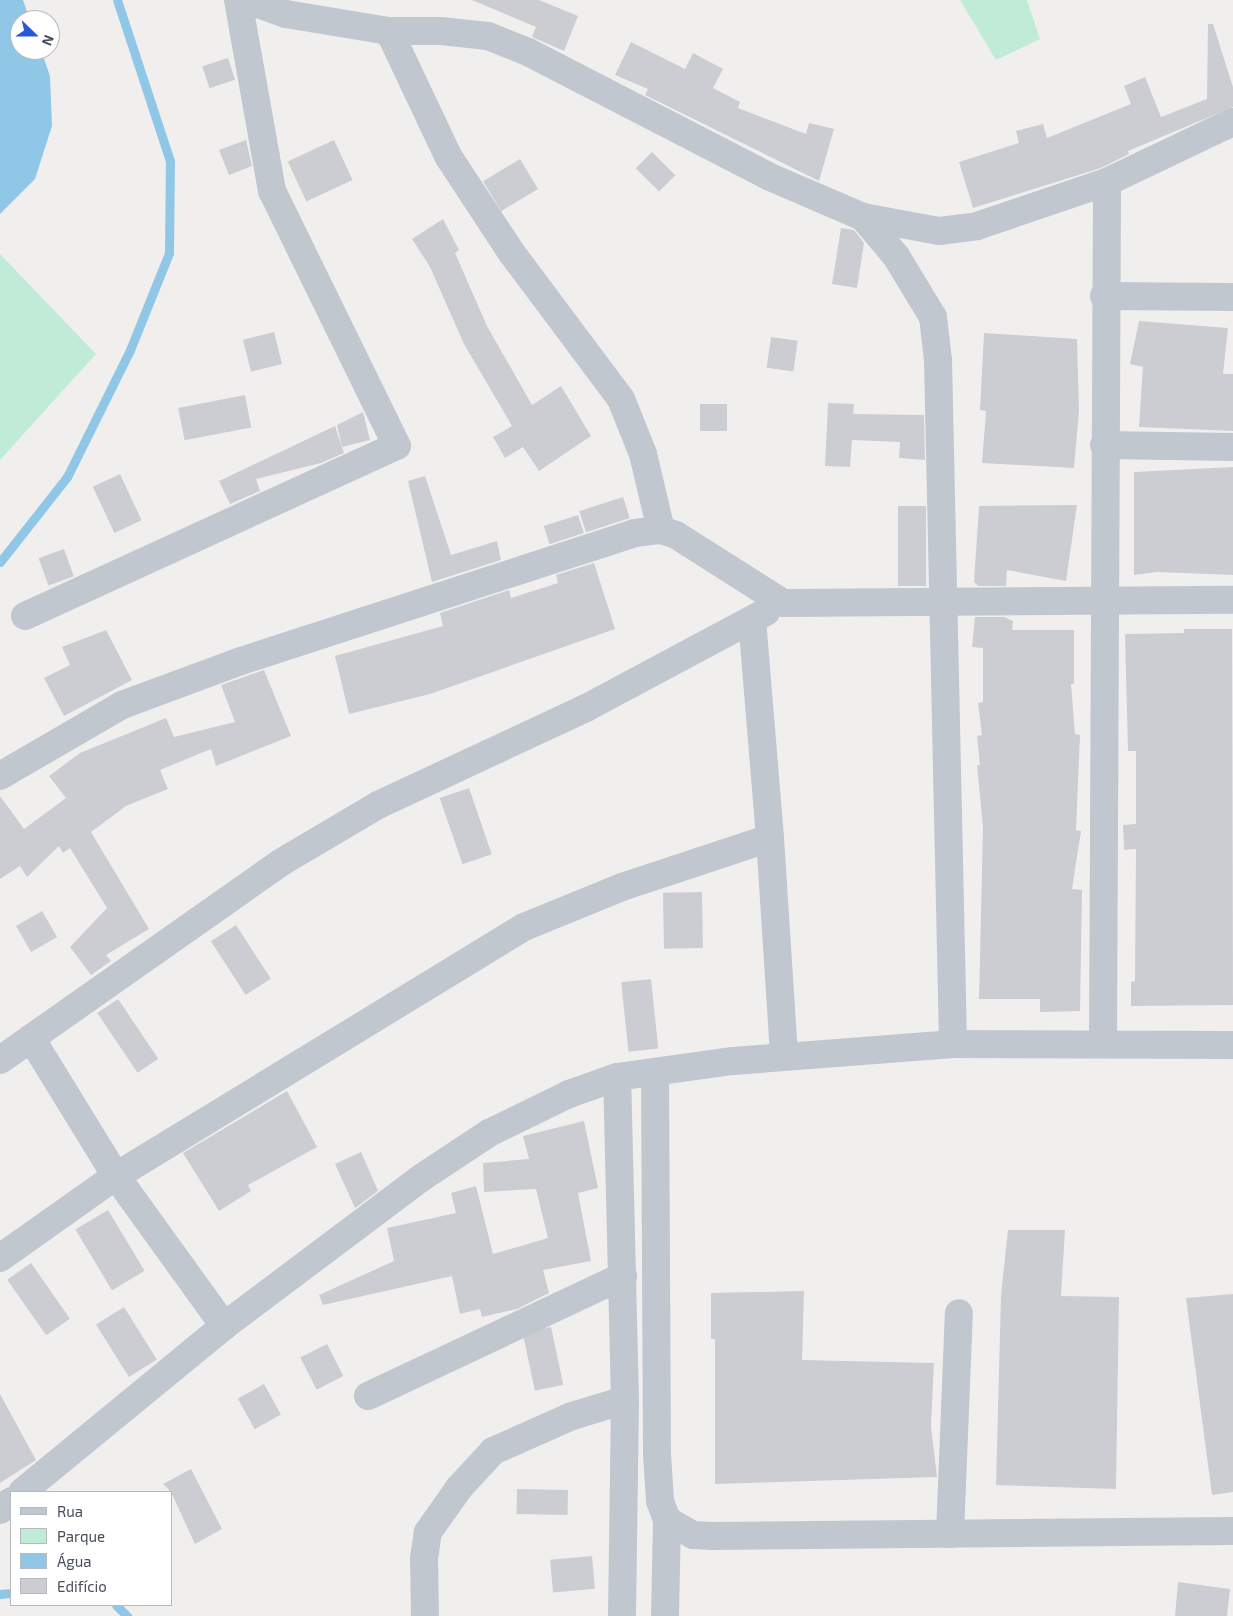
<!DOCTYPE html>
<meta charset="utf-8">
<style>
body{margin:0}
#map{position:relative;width:1233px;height:1616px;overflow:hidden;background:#f1efee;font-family:"Exo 2",sans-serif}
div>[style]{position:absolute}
.green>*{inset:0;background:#c0ecd7}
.water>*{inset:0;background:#90c7e6}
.stream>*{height:9px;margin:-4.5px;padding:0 4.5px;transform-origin:4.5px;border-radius:4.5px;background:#90c7e6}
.building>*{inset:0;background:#cccdd3;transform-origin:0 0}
.minor>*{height:28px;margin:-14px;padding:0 14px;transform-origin:14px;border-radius:14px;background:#c0c7cf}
span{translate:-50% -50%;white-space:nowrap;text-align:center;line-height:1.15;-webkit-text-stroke:4px #fff;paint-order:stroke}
.legend{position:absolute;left:10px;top:1491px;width:162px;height:115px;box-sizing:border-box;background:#fff;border:1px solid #b6b9bd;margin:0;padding:6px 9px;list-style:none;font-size:15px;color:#484f5a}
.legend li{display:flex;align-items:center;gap:10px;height:25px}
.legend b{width:25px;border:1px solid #b6b9bd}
.north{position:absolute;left:10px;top:10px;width:50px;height:50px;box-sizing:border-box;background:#fff;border:1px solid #b6b9bd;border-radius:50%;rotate:112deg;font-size:14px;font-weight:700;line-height:20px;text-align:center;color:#484f5a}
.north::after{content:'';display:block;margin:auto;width:18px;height:22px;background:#2659d4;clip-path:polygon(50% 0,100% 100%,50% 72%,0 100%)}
</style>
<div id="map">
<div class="green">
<div style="clip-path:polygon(960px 0,1027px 0,1040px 39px,996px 60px)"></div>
<div style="clip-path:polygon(0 254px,96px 354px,0 460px)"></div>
</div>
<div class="water">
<div style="clip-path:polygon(0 0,23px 0,30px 20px,20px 20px,20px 50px,41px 50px,50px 76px,52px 126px,35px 179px,0 214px)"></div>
</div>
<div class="stream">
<div style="left:0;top:562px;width:108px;rotate:-51.8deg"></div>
<div style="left:67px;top:477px;width:142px;rotate:-63.6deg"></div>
<div style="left:130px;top:350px;width:105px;rotate:-68.1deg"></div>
<div style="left:169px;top:253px;width:92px;rotate:-89.4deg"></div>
<div style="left:170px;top:161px;width:169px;rotate:-108.2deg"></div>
<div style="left:0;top:1594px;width:11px;rotate:-5deg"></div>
<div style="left:116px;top:1605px;width:16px;rotate:45deg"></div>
</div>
<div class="building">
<div style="clip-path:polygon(472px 0,539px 0,578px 16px,564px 51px,532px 37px,536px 27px)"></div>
<div style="clip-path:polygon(1208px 24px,1213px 24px,1233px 87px,1233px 107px,1128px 151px,1129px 154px,1101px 168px,973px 208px,959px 162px,1019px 143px,1016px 131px,1043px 124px,1047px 138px,1131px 104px,1124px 86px,1145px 77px,1161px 117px,1207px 99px)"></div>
<div style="clip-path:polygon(631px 42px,685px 69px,693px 53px,723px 69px,713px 88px,740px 102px,738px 108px,806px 134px,809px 123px,834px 129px,819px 181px,645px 95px,648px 89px,615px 75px)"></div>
<div style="left:228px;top:58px;width:23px;height:27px;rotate:72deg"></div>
<div style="clip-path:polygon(246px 140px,252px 166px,229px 175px,219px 150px)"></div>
<div style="left:334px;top:140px;width:44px;height:51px;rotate:65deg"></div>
<div style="left:652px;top:152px;width:33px;height:23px;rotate:45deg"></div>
<div style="left:520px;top:159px;width:35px;height:43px;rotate:59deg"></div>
<div style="clip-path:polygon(443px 219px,459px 250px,455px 253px,487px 326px,532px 405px,561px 386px,591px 436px,539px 471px,523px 447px,505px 458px,493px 437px,512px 426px,464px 344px,430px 267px,412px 239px)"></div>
<div style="clip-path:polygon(841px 228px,854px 230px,864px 243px,857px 288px,832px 284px)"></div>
<div style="clip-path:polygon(1139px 321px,1228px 328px,1223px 374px,1233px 374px,1233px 431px,1139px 427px,1143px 367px,1130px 364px)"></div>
<div style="left:274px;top:332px;width:33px;height:32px;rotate:76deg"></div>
<div style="clip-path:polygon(984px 333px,1077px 339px,1079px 411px,1074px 468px,982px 463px,986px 411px,980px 410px)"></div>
<div style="left:771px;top:337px;width:27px;height:31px;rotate:8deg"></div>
<div style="left:245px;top:395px;width:33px;height:68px;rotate:79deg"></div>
<div style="clip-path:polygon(828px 403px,854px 404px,853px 414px,924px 415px,925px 460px,899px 458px,900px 442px,852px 440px,850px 467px,825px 466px)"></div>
<div style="left:700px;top:404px;width:27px;height:27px"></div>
<div style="clip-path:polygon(363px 412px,370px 440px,342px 447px,337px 425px)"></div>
<div style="clip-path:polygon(335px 426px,344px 453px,321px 463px,256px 479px,260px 491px,230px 504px,219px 481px)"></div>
<div style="clip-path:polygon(1233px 467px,1233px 575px,1157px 572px,1134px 575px,1134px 472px)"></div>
<div style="left:120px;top:474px;width:51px;height:30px;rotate:65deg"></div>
<div style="clip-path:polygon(425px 476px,451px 555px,497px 541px,501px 560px,432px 582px,408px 481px)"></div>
<div style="left:623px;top:497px;width:22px;height:46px;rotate:72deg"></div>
<div style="clip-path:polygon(1077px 505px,1066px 581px,1007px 570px,1006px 586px,978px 586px,974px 582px,979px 506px)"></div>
<div style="left:898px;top:506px;width:28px;height:80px"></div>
<div style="left:578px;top:515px;width:19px;height:36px;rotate:72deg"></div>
<div style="left:64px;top:549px;width:29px;height:27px;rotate:70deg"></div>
<div style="clip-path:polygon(594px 563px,615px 629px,430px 694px,349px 714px,335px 656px,443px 626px,440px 613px,509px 590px,511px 598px,558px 583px,556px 575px)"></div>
<div style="clip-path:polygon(975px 617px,1004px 617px,1013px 621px,1012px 630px,1074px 630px,1074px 684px,1071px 684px,1075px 734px,1080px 735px,1076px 830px,1081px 831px,1072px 889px,1082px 890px,1080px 1011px,1040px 1012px,1040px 999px,979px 999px,983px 828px,977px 765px,980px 765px,977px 736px,982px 735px,978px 703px,983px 702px,983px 648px,972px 647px)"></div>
<div style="clip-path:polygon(1184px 629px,1232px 629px,1233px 1005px,1131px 1006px,1131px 982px,1135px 981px,1136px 849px,1124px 850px,1123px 825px,1136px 824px,1136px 751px,1128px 751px,1125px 634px,1184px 633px)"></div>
<div style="clip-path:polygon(106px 630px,132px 680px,64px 716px,44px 678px,70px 665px,62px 647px)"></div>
<div style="clip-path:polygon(264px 670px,291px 736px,216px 766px,211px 749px,160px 770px,168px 789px,126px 806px,91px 832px,149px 929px,106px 955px,111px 961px,91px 975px,70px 947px,107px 908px,70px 848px,63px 853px,59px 846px,27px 877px,20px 866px,0 879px,0 796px,24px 829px,66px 798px,49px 776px,80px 753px,166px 718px,174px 737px,235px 722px,221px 685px)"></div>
<div style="left:469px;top:788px;width:70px;height:31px;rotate:71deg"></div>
<div style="left:702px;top:892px;width:56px;height:39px;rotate:89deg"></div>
<div style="left:42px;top:911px;width:30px;height:30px;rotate:60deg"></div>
<div style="left:236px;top:925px;width:64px;height:30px;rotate:57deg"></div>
<div style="left:651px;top:979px;width:70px;height:30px;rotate:84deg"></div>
<div style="left:118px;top:999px;width:72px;height:25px;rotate:56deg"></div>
<div style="clip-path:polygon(287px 1091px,317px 1147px,248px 1185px,251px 1191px,219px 1211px,183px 1153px)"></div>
<div style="clip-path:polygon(584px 1121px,598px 1188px,578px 1193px,591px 1261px,543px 1270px,549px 1293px,517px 1309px,482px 1317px,480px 1309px,460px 1314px,452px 1276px,323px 1305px,319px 1295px,394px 1261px,387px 1228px,456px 1213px,451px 1193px,476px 1186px,493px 1254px,548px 1238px,536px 1189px,484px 1192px,483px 1163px,529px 1159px,523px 1136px)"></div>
<div style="clip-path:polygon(361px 1152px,378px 1191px,355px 1208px,335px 1164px)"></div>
<div style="left:108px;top:1210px;width:71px;height:38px;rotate:59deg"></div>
<div style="clip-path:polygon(1008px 1230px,1065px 1230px,1061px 1296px,1119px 1297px,1116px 1489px,996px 1485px,1001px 1295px)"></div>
<div style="left:31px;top:1263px;width:68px;height:29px;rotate:55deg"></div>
<div style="clip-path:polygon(804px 1291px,802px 1360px,934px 1363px,931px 1426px,937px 1477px,715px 1484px,715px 1339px,711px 1339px,711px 1293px)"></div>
<div style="clip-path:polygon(1233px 1294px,1233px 1492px,1212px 1495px,1186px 1298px)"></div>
<div style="left:124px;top:1307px;width:62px;height:33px;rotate:58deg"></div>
<div style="left:551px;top:1327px;width:59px;height:29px;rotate:78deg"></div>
<div style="left:327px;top:1344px;width:36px;height:30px;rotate:63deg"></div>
<div style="left:264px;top:1384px;width:35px;height:30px;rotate:61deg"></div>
<div style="clip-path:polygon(0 1394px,36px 1460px,0 1483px)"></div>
<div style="clip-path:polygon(191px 1469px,222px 1529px,195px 1544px,171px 1492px,163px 1484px)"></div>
<div style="left:517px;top:1489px;width:51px;height:25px;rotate:1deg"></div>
<div style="left:592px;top:1556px;width:33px;height:42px;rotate:85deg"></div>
<div style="clip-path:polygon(1178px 1582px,1230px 1589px,1227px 1616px,1175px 1616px)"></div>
</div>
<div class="minor">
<div style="left:247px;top:0;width:41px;rotate:19.7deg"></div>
<div style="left:286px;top:14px;width:104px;rotate:9.4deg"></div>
<div style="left:389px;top:31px;width:52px"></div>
<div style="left:441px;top:31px;width:47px;rotate:6.1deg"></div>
<div style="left:488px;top:36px;width:43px;rotate:21.8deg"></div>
<div style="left:528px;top:52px;width:272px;rotate:27.3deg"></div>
<div style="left:770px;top:177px;width:101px;rotate:23.3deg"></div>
<div style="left:863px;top:217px;width:77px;rotate:10.4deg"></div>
<div style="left:939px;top:231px;width:38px;rotate:-7deg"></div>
<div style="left:977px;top:226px;width:137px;rotate:-18.7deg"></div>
<div style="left:1107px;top:182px;width:140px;rotate:-25.5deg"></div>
<div style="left:389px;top:31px;width:138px;rotate:64.7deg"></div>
<div style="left:448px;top:156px;width:115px;rotate:56.7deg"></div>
<div style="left:511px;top:252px;width:184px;rotate:53.2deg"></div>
<div style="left:621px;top:399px;width:59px;rotate:68.2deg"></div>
<div style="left:643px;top:454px;width:78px;rotate:76.7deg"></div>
<div style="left:863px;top:217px;width:51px;rotate:49.8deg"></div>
<div style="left:896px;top:256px;width:71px;rotate:58.8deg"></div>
<div style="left:933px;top:317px;width:43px;rotate:83.4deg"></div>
<div style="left:938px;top:360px;width:684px;rotate:88.74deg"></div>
<div style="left:1104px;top:296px;width:129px;rotate:0.4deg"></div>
<div style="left:1104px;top:445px;width:129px;rotate:0.9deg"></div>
<div style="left:25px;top:616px;width:409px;rotate:-24.6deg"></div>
<div style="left:397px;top:446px;width:284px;rotate:-116.1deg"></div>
<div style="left:272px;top:191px;width:194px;rotate:-100.1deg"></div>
<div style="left:0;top:776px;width:141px;rotate:-30.2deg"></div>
<div style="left:122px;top:705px;width:127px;rotate:-20.3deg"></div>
<div style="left:241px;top:661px;width:414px;rotate:-18deg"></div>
<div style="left:635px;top:533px;width:26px;rotate:-7deg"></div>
<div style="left:661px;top:530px;width:16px;rotate:18deg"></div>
<div style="left:676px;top:535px;width:127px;rotate:32.4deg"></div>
<div style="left:783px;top:603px;width:450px;rotate:-0.4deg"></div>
<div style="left:770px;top:838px;width:219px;rotate:86.3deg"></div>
<div style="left:31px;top:1038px;width:162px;rotate:58.4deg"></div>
<div style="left:116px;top:1176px;width:185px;rotate:54.2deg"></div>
<div style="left:1103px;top:1043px;width:861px;rotate:-89.73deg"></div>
<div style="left:0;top:1060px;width:342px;rotate:-35.1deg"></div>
<div style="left:280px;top:863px;width:114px;rotate:-30.6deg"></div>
<div style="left:378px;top:805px;width:230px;rotate:-25deg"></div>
<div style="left:586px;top:708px;width:204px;rotate:-28.1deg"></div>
<div style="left:655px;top:1072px;width:382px;rotate:89.7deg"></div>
<div style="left:657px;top:1454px;width:47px;rotate:86.3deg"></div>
<div style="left:660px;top:1501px;width:20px;rotate:70deg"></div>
<div style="left:667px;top:1520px;width:30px;rotate:30deg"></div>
<div style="left:693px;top:1535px;width:19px;rotate:3deg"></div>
<div style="left:712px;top:1536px;width:521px;rotate:-0.55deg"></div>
<div style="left:0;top:1258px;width:142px;rotate:-35.3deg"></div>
<div style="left:116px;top:1176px;width:478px;rotate:-31.4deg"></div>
<div style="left:524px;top:927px;width:106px;rotate:-22.2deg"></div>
<div style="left:622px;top:887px;width:156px;rotate:-18.3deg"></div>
<div style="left:770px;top:838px;width:219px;rotate:-94.7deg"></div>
<div style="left:368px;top:1396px;width:282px;rotate:-25.2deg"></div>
<div style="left:22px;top:1492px;width:261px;rotate:-39.4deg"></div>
<div style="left:224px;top:1326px;width:246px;rotate:-36.9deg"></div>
<div style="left:421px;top:1178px;width:82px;rotate:-33.5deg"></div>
<div style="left:489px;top:1133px;width:89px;rotate:-26deg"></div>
<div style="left:569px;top:1094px;width:51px;rotate:-19.5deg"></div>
<div style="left:617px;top:1077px;width:117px;rotate:-7.9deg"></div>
<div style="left:733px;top:1061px;width:221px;rotate:-4.4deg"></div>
<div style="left:953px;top:1044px;width:280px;rotate:0.2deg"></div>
<div style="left:0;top:1510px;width:14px;rotate:-39deg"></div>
<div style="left:950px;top:1534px;width:221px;rotate:-87.7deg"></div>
<div style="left:425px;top:1616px;width:57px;rotate:-91deg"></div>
<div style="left:424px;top:1559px;width:27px;rotate:-82deg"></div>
<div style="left:428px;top:1532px;width:54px;rotate:-54.8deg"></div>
<div style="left:459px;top:1488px;width:50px;rotate:-47.4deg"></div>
<div style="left:493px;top:1451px;width:86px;rotate:-23.9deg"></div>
<div style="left:572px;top:1416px;width:55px;rotate:-16.8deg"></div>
<div style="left:625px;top:1400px;width:323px;rotate:-91.4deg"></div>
<div style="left:622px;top:1616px;width:216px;rotate:-89.2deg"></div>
<div style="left:665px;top:1616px;width:96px;rotate:-88.8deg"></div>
</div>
<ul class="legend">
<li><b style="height:6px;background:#c0c7cf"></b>Rua</li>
<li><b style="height:14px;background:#c0ecd7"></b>Parque</li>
<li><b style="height:14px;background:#90c7e6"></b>Água</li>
<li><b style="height:14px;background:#cccdd3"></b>Edifício</li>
</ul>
<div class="north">N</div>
</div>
